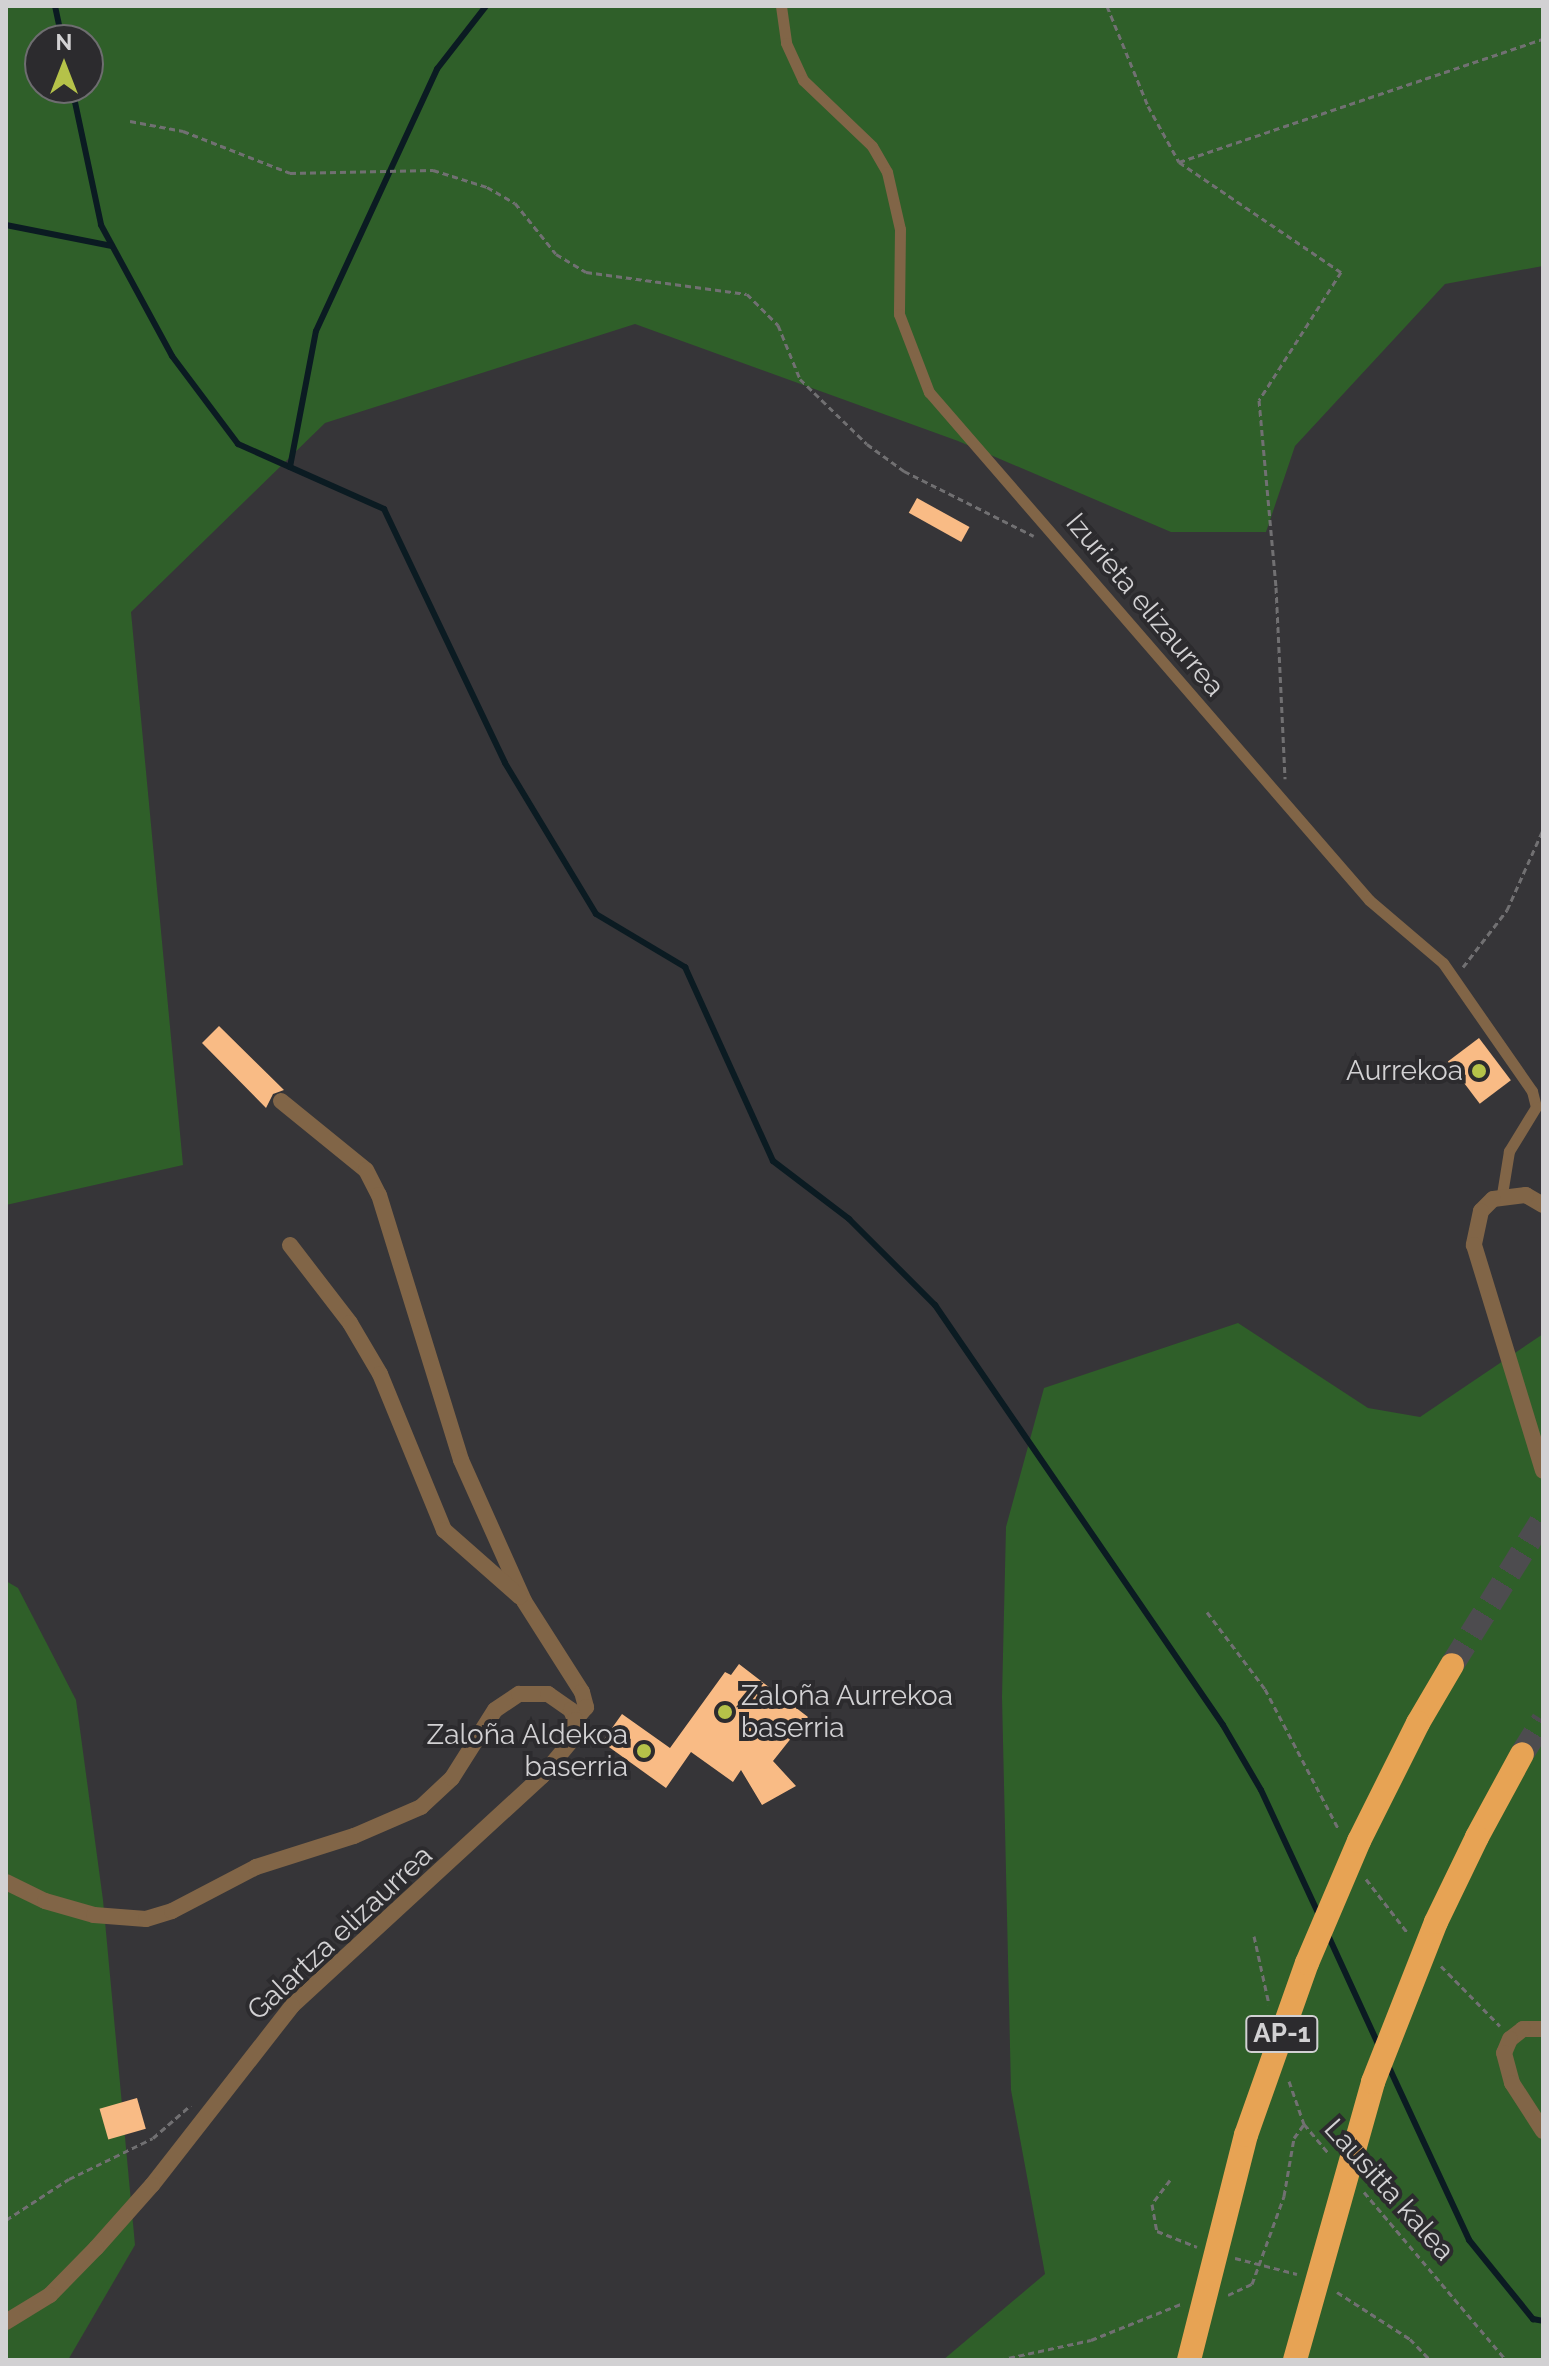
<!DOCTYPE html>
<meta charset="utf-8">
<style>
body{margin:0}
#map{position:relative;width:1549px;height:2366px;overflow:hidden;background:#363538;font-family:Raleway,sans-serif}
div>[style]{position:absolute}
.green>*{inset:0;background:#2f5f29}
.stream>*{height:6px;margin:-3px;padding:0 3px;transform-origin:3px;border-radius:3px;background:#0b1b22}
.building>*{inset:0;background:#f9bb85;transform-origin:0 0}
.motorway-tunnel>*{height:24px;margin-top:-12px;transform-origin:0;background:repeating-linear-gradient(90deg,#4d4c4f 0 24px,transparent 0 36px)}
.path>*{height:3px;margin-top:-1.5px;transform-origin:0;background:repeating-linear-gradient(90deg,#717072 0 6px,transparent 0 10px)}
.service>*{height:11px;margin:-5.5px;padding:0 5.5px;transform-origin:5.5px;border-radius:5.5px;background:#816547}
.minor>*{height:16px;margin:-8px;padding:0 8px;transform-origin:8px;border-radius:8px;background:#816547}
.tertiary>*{height:16px;margin:-8px;padding:0 8px;transform-origin:8px;border-radius:8px;background:#816547}
.motorway>*{height:24px;margin:-12px;padding:0 12px;transform-origin:12px;border-radius:12px;background:#e7a354}
.motorway-bridge>*{height:24px;margin:-12px;padding:0 12px;transform-origin:12px;border-radius:12px;background:#e7a354}
.dots>*{width:22px;height:22px;translate:-50% -50%;box-sizing:border-box;border:4px solid #2c2b2e;border-radius:50%}
span{translate:-50% -50%;white-space:nowrap;text-align:center;line-height:1.15;-webkit-text-stroke:8px #2c2b2e;paint-order:stroke}
.shield-label span{padding:2px 6px;background:#2c2b2e;border:2px solid;border-radius:6px;-webkit-text-stroke-width:0}
.shield-label{font-size:26px;color:#d2d1d3;font-weight:700}
.street-label{font-size:28px;color:#d2d1d3}
.poi-label{font-size:28px;color:#d2d1d3}
.right{translate:-100% -50%;text-align:right}
.left{translate:0 -50%;text-align:left}
.frame{position:absolute;inset:0;border:8px solid #d2d1d3;pointer-events:none}
.north{position:absolute;left:24px;top:24px;width:80px;height:80px;box-sizing:border-box;background:#2c2b2e;border:2px solid #6e6d70;border-radius:50%;rotate:0deg;font-size:22px;font-weight:700;line-height:32px;text-align:center;color:#d2d1d3}
.north::after{content:'';display:block;margin:auto;width:28px;height:36px;background:#b5c249;clip-path:polygon(50% 0,100% 100%,50% 72%,0 100%)}
</style>
<div id="map">
<div class="green">
<div style="clip-path:polygon(evenodd,6px 6px,1543px 6px,1543px 266px,1445px 284px,1295px 446px,1266px 532px,1171px 532px,958px 441px,635px 324px,325px 423px,131px 612px,183px 1165px,6px 1205px,6px 6px,40px 40px,88px 40px,88px 88px,40px 88px,40px 40px)"></div>
<div style="clip-path:polygon(1238px 1323px,1368px 1408px,1420px 1417px,1543px 1334px,1543px 2360px,943px 2360px,1045px 2274px,1011px 2090px,1002px 1697px,1006px 1527px,1044px 1388px)"></div>
<div style="clip-path:polygon(6px 1581px,18px 1588px,76px 1700px,103px 1900px,135px 2245px,68px 2360px,6px 2360px)"></div>
</div>
<div class="stream">
<div style="left:55px;top:6px;width:35px;rotate:78deg"></div>
<div style="left:72px;top:88px;width:140px;rotate:78deg"></div>
<div style="left:101px;top:225px;width:149px;rotate:61.5deg"></div>
<div style="left:172px;top:356px;width:110px;rotate:53.1deg"></div>
<div style="left:238px;top:444px;width:160px;rotate:24deg"></div>
<div style="left:384px;top:509px;width:281px;rotate:64.5deg"></div>
<div style="left:505px;top:763px;width:176px;rotate:58.9deg"></div>
<div style="left:596px;top:914px;width:104px;rotate:30.8deg"></div>
<div style="left:685px;top:967px;width:213px;rotate:65.6deg"></div>
<div style="left:773px;top:1161px;width:96px;rotate:37.3deg"></div>
<div style="left:849px;top:1219px;width:122px;rotate:45deg"></div>
<div style="left:935px;top:1305px;width:509px;rotate:55.56deg"></div>
<div style="left:1223px;top:1725px;width:75px;rotate:59.7deg"></div>
<div style="left:1261px;top:1790px;width:138px;rotate:65.1deg"></div>
<div style="left:6px;top:225px;width:108px;rotate:11.2deg"></div>
<div style="left:290px;top:467px;width:138px;rotate:-79.2deg"></div>
<div style="left:316px;top:331px;width:289px;rotate:-65.2deg"></div>
<div style="left:437px;top:69px;width:80px;rotate:-52.1deg"></div>
<div style="left:1327px;top:1933px;width:124px;rotate:65.3deg"></div>
<div style="left:1387px;top:2063px;width:195px;rotate:65.1deg"></div>
<div style="left:1469px;top:2240px;width:102px;rotate:51deg"></div>
<div style="left:1533px;top:2319px;width:10px;rotate:11deg"></div>
</div>
<div class="building">
<div style="left:917px;top:498px;width:60px;height:17px;rotate:29deg"></div>
<div style="clip-path:polygon(219px 1026px,284px 1090px,273px 1094px,266px 1108px,202px 1043px)"></div>
<div style="left:1479px;top:1038px;width:53px;height:39px;rotate:53deg"></div>
<div style="clip-path:polygon(739px 1664px,808px 1717px,773px 1761px,796px 1786px,762px 1805px,741px 1770px,733px 1782px,691px 1752px,666px 1788px,602px 1742px,622px 1714px,670px 1748px,725px 1672px,731px 1675px)"></div>
<div style="left:137px;top:2098px;width:32px;height:39px;rotate:74deg"></div>
</div>
<div class="motorway-tunnel">
<div style="left:1452px;top:1665px;width:172px;rotate:-58.1deg"></div>
<div style="left:1522px;top:1754px;width:40px;rotate:-58deg"></div>
</div>
<div class="path">
<div style="left:1107px;top:6px;width:108px;rotate:67.7deg"></div>
<div style="left:1148px;top:106px;width:64px;rotate:61deg"></div>
<div style="left:1179px;top:162px;width:196px;rotate:34.2deg"></div>
<div style="left:1341px;top:272px;width:152px;rotate:122.6deg"></div>
<div style="left:1259px;top:400px;width:188px;rotate:84.8deg"></div>
<div style="left:1276px;top:587px;width:192px;rotate:87.3deg"></div>
<div style="left:130px;top:121px;width:54px;rotate:10.7deg"></div>
<div style="left:183px;top:131px;width:115px;rotate:21.4deg"></div>
<div style="left:290px;top:173px;width:143px;rotate:-1.2deg"></div>
<div style="left:433px;top:170px;width:57px;rotate:17.5deg"></div>
<div style="left:487px;top:187px;width:32px;rotate:30deg"></div>
<div style="left:515px;top:203px;width:65px;rotate:51.2deg"></div>
<div style="left:556px;top:254px;width:35px;rotate:31deg"></div>
<div style="left:586px;top:272px;width:162px;rotate:7.8deg"></div>
<div style="left:747px;top:294px;width:44px;rotate:45deg"></div>
<div style="left:778px;top:325px;width:58px;rotate:67.8deg"></div>
<div style="left:800px;top:379px;width:93px;rotate:44.1deg"></div>
<div style="left:867px;top:444px;width:46px;rotate:36.1deg"></div>
<div style="left:904px;top:471px;width:145px;rotate:26.6deg"></div>
<div style="left:1179px;top:162px;width:384px;rotate:-18.7deg"></div>
<div style="left:1463px;top:967px;width:72px;rotate:-52.3deg"></div>
<div style="left:1507px;top:910px;width:88px;rotate:-65.8deg"></div>
<div style="left:1207px;top:1612px;width:96px;rotate:53deg"></div>
<div style="left:1265px;top:1689px;width:159px;rotate:62.3deg"></div>
<div style="left:1366px;top:1879px;width:67px;rotate:52.3deg"></div>
<div style="left:1254px;top:1936px;width:70px;rotate:77.6deg"></div>
<div style="left:1441px;top:1966px;width:84px;rotate:45.5deg"></div>
<div style="left:1289px;top:2081px;width:46px;rotate:70.8deg"></div>
<div style="left:1304px;top:2124px;width:39px;rotate:50deg"></div>
<div style="left:1170px;top:2180px;width:30px;rotate:127deg"></div>
<div style="left:1152px;top:2204px;width:27px;rotate:80deg"></div>
<div style="left:1157px;top:2231px;width:43px;rotate:21.8deg"></div>
<div style="left:1364px;top:2192px;width:220px;rotate:49.8deg"></div>
<div style="left:6px;top:2220px;width:75px;rotate:-33.1deg"></div>
<div style="left:69px;top:2179px;width:93px;rotate:-26deg"></div>
<div style="left:153px;top:2138px;width:50px;rotate:-41deg"></div>
<div style="left:1235px;top:2258px;width:64px;rotate:14.5deg"></div>
<div style="left:1337px;top:2292px;width:87px;rotate:32.8deg"></div>
<div style="left:1410px;top:2339px;width:29px;rotate:46deg"></div>
<div style="left:1228px;top:2295px;width:26px;rotate:-25deg"></div>
<div style="left:1252px;top:2284px;width:94px;rotate:-70deg"></div>
<div style="left:1284px;top:2196px;width:59px;rotate:-80.2deg"></div>
<div style="left:1294px;top:2138px;width:17px;rotate:-54deg"></div>
<div style="left:999px;top:2360px;width:94px;rotate:-12.3deg"></div>
<div style="left:1091px;top:2340px;width:97px;rotate:-21.8deg"></div>
</div>
<div class="service">
<div style="left:781px;top:6px;width:37px;rotate:82deg"></div>
<div style="left:786px;top:43px;width:41px;rotate:65.3deg"></div>
<div style="left:803px;top:80px;width:95px;rotate:43.7deg"></div>
<div style="left:872px;top:146px;width:30px;rotate:60deg"></div>
<div style="left:887px;top:172px;width:58px;rotate:77.2deg"></div>
<div style="left:900px;top:229px;width:85px;rotate:90.7deg"></div>
<div style="left:899px;top:314px;width:84px;rotate:69deg"></div>
<div style="left:929px;top:392px;width:672px;rotate:49.1deg"></div>
<div style="left:1369px;top:900px;width:97px;rotate:40.4deg"></div>
<div style="left:1443px;top:963px;width:156px;rotate:55.2deg"></div>
<div style="left:1532px;top:1091px;width:16px;rotate:76deg"></div>
<div style="left:1536px;top:1107px;width:52px;rotate:121.5deg"></div>
<div style="left:1509px;top:1151px;width:44px;rotate:99.2deg"></div>
</div>
<div class="minor">
<div style="left:281px;top:1101px;width:109px;rotate:39.1deg"></div>
<div style="left:366px;top:1170px;width:28px;rotate:63deg"></div>
<div style="left:379px;top:1195px;width:277px;rotate:72.8deg"></div>
<div style="left:461px;top:1460px;width:154px;rotate:65.9deg"></div>
<div style="left:524px;top:1601px;width:108px;rotate:57.5deg"></div>
<div style="left:582px;top:1692px;width:16px;rotate:75deg"></div>
<div style="left:586px;top:1707px;width:17px;rotate:130deg"></div>
<div style="left:290px;top:1245px;width:98px;rotate:52.4deg"></div>
<div style="left:350px;top:1323px;width:59px;rotate:59.5deg"></div>
<div style="left:380px;top:1374px;width:169px;rotate:67.7deg"></div>
<div style="left:444px;top:1530px;width:101px;rotate:41.4deg"></div>
</div>
<div class="tertiary">
<div style="left:1543px;top:1205px;width:20px;rotate:-150deg"></div>
<div style="left:1526px;top:1195px;width:33px;rotate:173deg"></div>
<div style="left:1493px;top:1199px;width:17px;rotate:135deg"></div>
<div style="left:1481px;top:1211px;width:35px;rotate:102deg"></div>
<div style="left:1474px;top:1245px;width:236px;rotate:73deg"></div>
<div style="left:6px;top:1882px;width:43px;rotate:26deg"></div>
<div style="left:45px;top:1901px;width:51px;rotate:15.9deg"></div>
<div style="left:94px;top:1915px;width:52px;rotate:4.4deg"></div>
<div style="left:146px;top:1919px;width:27px;rotate:-17deg"></div>
<div style="left:172px;top:1911px;width:95px;rotate:-27.6deg"></div>
<div style="left:256px;top:1867px;width:103px;rotate:-17.6deg"></div>
<div style="left:354px;top:1836px;width:73px;rotate:-23.4deg"></div>
<div style="left:421px;top:1807px;width:42px;rotate:-43.1deg"></div>
<div style="left:452px;top:1778px;width:80px;rotate:-57.7deg"></div>
<div style="left:495px;top:1710px;width:29px;rotate:-34deg"></div>
<div style="left:519px;top:1694px;width:29px"></div>
<div style="left:548px;top:1694px;width:28px;rotate:35deg"></div>
<div style="left:571px;top:1710px;width:11px;rotate:68deg"></div>
<div style="left:575px;top:1720px;width:20px;rotate:99deg"></div>
<div style="left:572px;top:1740px;width:47px;rotate:129.8deg"></div>
<div style="left:542px;top:1776px;width:340px;rotate:137.4deg"></div>
<div style="left:292px;top:2006px;width:227px;rotate:128deg"></div>
<div style="left:152px;top:2185px;width:84px;rotate:131.6deg"></div>
<div style="left:96px;top:2248px;width:66px;rotate:134.4deg"></div>
<div style="left:50px;top:2295px;width:52px;rotate:148.5deg"></div>
<div style="left:1543px;top:2029px;width:20px;rotate:180deg"></div>
<div style="left:1523px;top:2029px;width:16px;rotate:142deg"></div>
<div style="left:1510px;top:2039px;width:15px;rotate:113deg"></div>
<div style="left:1504px;top:2053px;width:31px;rotate:75deg"></div>
<div style="left:1512px;top:2083px;width:57px;rotate:57.1deg"></div>
</div>
<div class="motorway">
<div style="left:1418px;top:1723px;width:67px;rotate:-59.6deg"></div>
<div style="left:1477px;top:1837px;width:94px;rotate:-61.5deg"></div>
</div>
<div class="motorway-bridge">
<div style="left:1189px;top:2360px;width:232px;rotate:-75.8deg"></div>
<div style="left:1246px;top:2135px;width:182px;rotate:-70.5deg"></div>
<div style="left:1307px;top:1963px;width:133px;rotate:-66.9deg"></div>
<div style="left:1359px;top:1841px;width:132px;rotate:-63.4deg"></div>
<div style="left:1295px;top:2360px;width:289px;rotate:-74.3deg"></div>
<div style="left:1373px;top:2082px;width:172px;rotate:-68.5deg"></div>
<div style="left:1436px;top:1922px;width:94px;rotate:-64.2deg"></div>
</div>
<div class="dots">
<div style="left:1479px;top:1071px;background:#b5c249"></div>
<div style="left:725px;top:1712px;background:#b5c249"></div>
<div style="left:644px;top:1751px;background:#b5c249"></div>
</div>
<div class="shield-label">
<span style="left:1282px;top:2034px">AP-1</span>
</div>
<div class="street-label">
<span style="left:1145px;top:605px;rotate:50deg">Izurieta elizaurrea</span>
<span style="left:340px;top:1933px;rotate:-43deg">Galartza elizaurrea</span>
<span style="left:1389px;top:2190px;rotate:48deg">Lausitta kalea</span>
</div>
<div class="poi-label">
<span class="right" style="left:1463px;top:1071px">Aurrekoa</span>
<span class="left" style="left:741px;top:1712px">Zaloña Aurrekoa<br>baserria</span>
<span class="right" style="left:628px;top:1751px">Zaloña Aldekoa<br>baserria</span>
</div>
<div class="frame"></div>
<div class="north">N</div>
</div>
